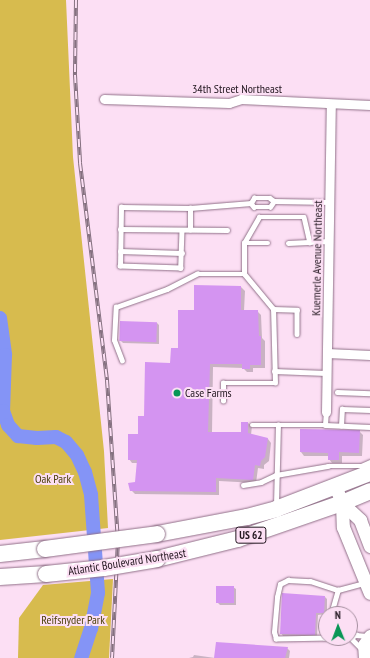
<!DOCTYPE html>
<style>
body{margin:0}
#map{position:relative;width:370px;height:658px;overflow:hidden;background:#fcdff4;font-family:"PT Sans Narrow",sans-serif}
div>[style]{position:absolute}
.green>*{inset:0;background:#d7bb4e}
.shadow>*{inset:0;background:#0003}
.river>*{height:14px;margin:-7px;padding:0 7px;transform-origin:7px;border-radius:7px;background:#8494f6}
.building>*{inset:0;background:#d494f1;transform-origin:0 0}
.roads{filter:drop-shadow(0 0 1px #917189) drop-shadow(0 0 1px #917189)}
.lane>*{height:4.5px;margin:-2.25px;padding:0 2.25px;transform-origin:2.25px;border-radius:2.25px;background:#fff}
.street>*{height:9px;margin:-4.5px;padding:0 4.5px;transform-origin:4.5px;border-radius:4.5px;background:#fff}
.secondary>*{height:13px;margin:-6.5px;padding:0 6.5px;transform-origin:6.5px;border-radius:6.5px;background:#fff}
.highway>*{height:16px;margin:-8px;padding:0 8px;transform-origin:8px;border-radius:8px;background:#fff}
.rail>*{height:4px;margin-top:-2px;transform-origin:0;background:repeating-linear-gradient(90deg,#fcdff4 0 8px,#857180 0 16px);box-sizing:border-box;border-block:1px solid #857180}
.bridges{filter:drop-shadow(0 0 1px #917189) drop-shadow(0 0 1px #917189)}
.highway-bridge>*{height:16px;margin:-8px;padding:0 8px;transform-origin:8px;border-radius:8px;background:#fff}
.dots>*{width:11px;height:11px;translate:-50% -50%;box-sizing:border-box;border:2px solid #fcdff4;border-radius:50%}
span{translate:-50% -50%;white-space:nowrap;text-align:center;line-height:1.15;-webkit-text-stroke:4px #fcdff4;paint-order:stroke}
.shield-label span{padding:1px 3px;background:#fcdff4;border:1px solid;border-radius:3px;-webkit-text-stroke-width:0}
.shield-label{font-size:11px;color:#22161f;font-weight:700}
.street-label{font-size:12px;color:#22161f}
.poi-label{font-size:12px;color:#22161f}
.left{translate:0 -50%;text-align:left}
.park-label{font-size:12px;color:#4e420e}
.north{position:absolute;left:318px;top:606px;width:40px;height:40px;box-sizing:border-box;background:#fcdff4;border:1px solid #a58f9f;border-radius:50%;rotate:359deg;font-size:11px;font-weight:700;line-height:16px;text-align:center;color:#22161f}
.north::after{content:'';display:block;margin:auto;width:14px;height:18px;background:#099656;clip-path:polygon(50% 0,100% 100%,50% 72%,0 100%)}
</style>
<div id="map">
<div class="green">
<div style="clip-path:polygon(0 0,66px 0,73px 157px,104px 451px,108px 528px,0 540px)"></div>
<div style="clip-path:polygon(113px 579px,109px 658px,18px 658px,19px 618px,43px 585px)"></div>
</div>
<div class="shadow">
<div style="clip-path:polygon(241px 287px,245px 291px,244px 311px,257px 311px,261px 315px,262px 338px,265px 341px,265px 368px,253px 368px,253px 372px,247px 372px,243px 368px,213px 367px,212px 433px,242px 433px,242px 423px,248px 423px,252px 426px,251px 435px,268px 439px,271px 443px,269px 461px,264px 465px,264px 469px,258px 468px,256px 483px,219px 481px,219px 495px,135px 494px,131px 490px,136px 483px,138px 463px,132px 463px,129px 459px,145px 417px,179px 349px,195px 311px)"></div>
<div style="clip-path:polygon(157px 323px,159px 325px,159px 344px,123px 343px,120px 340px)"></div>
<div style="clip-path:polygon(359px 431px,363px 435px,362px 456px,342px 456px,342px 463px,332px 463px,329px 459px,329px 456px,304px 456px,301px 452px)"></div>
<div style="clip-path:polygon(233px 587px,236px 589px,236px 605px,220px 605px,217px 602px)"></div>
<div style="clip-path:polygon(325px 597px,327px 599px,327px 614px,318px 615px,317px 637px,283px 636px,281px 633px)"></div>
<div style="clip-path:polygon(287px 648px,290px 651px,289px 658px,189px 658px,193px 657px,194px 655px,215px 658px)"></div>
</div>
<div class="river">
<div style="left:0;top:318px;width:37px;rotate:82deg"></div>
<div style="left:5px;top:355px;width:56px;rotate:92deg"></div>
<div style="left:3px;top:411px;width:15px;rotate:70deg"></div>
<div style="left:8px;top:425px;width:15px;rotate:48deg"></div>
<div style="left:18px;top:436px;width:19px;rotate:6deg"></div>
<div style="left:37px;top:438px;width:19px;rotate:-3deg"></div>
<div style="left:56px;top:437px;width:11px;rotate:27deg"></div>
<div style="left:66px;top:442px;width:17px;rotate:50deg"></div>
<div style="left:77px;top:455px;width:19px;rotate:65deg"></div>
<div style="left:85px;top:472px;width:24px;rotate:75deg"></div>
<div style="left:91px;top:495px;width:98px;rotate:85.9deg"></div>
<div style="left:98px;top:593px;width:36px;rotate:101deg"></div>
<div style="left:91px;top:628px;width:32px;rotate:108deg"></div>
</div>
<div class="building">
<div style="clip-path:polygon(194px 285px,241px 286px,241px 310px,258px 310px,259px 336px,261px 336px,261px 365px,250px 365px,250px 369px,242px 369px,242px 364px,210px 364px,208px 432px,241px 432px,241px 422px,248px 422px,248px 433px,268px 438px,265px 457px,261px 461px,260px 466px,255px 465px,253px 480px,216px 478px,216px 492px,130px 491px,128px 483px,135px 482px,137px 460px,128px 460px,128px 434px,138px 434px,138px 416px,144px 416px,145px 362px,170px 363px,171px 348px,178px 348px,178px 310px,194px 310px)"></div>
<div style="left:120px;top:321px;width:37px;height:20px;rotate:2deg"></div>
<div style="clip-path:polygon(300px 429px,360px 430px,359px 453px,339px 452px,339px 460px,328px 460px,328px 453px,300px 452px)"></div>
<div style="left:216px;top:586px;width:18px;height:17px"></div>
<div style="clip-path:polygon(282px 593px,325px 596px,324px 613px,316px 613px,315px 635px,280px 634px)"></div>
<div style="clip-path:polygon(216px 642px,288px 647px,285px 658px,214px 658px)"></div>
</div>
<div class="roads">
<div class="lane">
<div style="left:251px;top:203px;width:6px;rotate:-59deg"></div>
<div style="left:254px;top:198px;width:16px"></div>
<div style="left:270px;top:198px;width:5px;rotate:37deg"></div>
<div style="left:274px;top:201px;width:55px;rotate:1deg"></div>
<div style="left:120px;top:229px;width:107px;rotate:0.5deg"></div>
<div style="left:182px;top:230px;width:38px;rotate:92deg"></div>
<div style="left:181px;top:268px;width:61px;rotate:-178.1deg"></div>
<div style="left:120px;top:266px;width:59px;rotate:-89deg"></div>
<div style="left:121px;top:207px;width:69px;rotate:0.8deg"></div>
<div style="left:190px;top:208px;width:61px;rotate:-4.7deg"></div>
<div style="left:251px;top:203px;width:5px;rotate:53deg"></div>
<div style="left:254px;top:207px;width:16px"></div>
<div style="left:270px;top:207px;width:7px;rotate:-56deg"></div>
<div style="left:190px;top:230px;width:22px;rotate:-90deg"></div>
<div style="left:244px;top:243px;width:30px;rotate:-60deg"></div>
<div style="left:259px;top:217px;width:45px"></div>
<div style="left:304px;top:217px;width:26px;rotate:77deg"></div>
<div style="left:288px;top:243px;width:41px;rotate:-2.8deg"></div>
<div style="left:120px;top:251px;width:62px;rotate:1.8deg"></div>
<div style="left:273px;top:309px;width:24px;rotate:2deg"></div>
<div style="left:297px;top:310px;width:24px;rotate:90deg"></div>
<div style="left:122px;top:361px;width:22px;rotate:-111deg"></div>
<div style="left:114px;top:340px;width:33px;rotate:-87deg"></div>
<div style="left:116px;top:307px;width:54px;rotate:-19.4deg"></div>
<div style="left:167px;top:289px;width:34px;rotate:-27deg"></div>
<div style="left:197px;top:274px;width:47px"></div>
<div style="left:274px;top:371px;width:52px;rotate:2.2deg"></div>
<div style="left:337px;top:392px;width:33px;rotate:2deg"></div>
<div style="left:223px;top:401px;width:18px;rotate:-90deg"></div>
<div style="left:223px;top:383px;width:52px"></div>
<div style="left:275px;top:383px;width:74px;rotate:-91.5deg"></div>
<div style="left:273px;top:309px;width:45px;rotate:-129.6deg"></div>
<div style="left:244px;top:274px;width:31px;rotate:-90deg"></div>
<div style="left:244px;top:243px;width:24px"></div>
<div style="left:252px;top:425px;width:26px"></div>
<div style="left:325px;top:425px;width:45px;rotate:2.5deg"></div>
<div style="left:341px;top:426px;width:17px;rotate:-87deg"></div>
<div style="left:342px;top:409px;width:28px;rotate:2deg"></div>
<div style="left:243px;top:485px;width:18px;rotate:-9deg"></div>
<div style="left:261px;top:482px;width:17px;rotate:-25deg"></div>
<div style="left:276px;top:475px;width:53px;rotate:-9.8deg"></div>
<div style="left:328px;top:466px;width:33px"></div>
<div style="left:361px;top:466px;width:10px;rotate:-24deg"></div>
<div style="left:276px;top:505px;width:80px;rotate:-88.6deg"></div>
<div style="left:278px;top:425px;width:47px"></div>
<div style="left:325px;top:425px;width:13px;rotate:-86deg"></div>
<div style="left:331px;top:614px;width:25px;rotate:-74deg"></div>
<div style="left:324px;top:638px;width:6px;rotate:-72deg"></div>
<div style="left:331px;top:638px;width:55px;rotate:179deg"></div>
<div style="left:276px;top:639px;width:7px;rotate:-106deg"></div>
<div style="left:274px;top:632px;width:35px;rotate:-85deg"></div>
<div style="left:277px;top:597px;width:13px;rotate:-77deg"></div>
<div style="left:280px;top:584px;width:9px;rotate:-27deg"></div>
<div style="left:288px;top:580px;width:22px;rotate:3deg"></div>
<div style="left:310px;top:581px;width:29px;rotate:18deg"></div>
<div style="left:338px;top:590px;width:27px;rotate:-15deg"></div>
<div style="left:350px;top:638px;width:7px;rotate:-27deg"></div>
<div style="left:356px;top:635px;width:11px;rotate:5deg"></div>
<div style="left:351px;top:638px;width:14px;rotate:45deg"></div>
</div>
<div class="street">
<div style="left:104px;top:99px;width:125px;rotate:1.8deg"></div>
<div style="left:229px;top:103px;width:13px;rotate:-18deg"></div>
<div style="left:241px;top:99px;width:129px;rotate:2.7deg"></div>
<div style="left:327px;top:353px;width:43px;rotate:2.7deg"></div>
<div style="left:326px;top:412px;width:308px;rotate:-89.1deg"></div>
</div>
<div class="secondary">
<div style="left:336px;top:488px;width:16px;rotate:68deg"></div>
<div style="left:342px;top:503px;width:24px;rotate:88deg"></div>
<div style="left:343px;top:527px;width:71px;rotate:67.8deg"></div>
<div style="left:342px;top:503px;width:25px;rotate:43deg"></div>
<div style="left:360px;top:520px;width:28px;rotate:69deg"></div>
<div style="left:365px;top:658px;width:13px;rotate:-94deg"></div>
<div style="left:364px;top:645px;width:11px;rotate:-56deg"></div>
</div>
<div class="highway">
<div style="left:157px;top:534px;width:92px;rotate:-10.7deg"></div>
<div style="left:247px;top:517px;width:30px;rotate:-15deg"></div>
<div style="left:276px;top:509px;width:101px;rotate:-21deg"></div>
<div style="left:0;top:554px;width:45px;rotate:-6.3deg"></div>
<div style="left:157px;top:559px;width:83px;rotate:-13.9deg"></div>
<div style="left:238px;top:539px;width:110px;rotate:-19.1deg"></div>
<div style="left:342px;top:503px;width:30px;rotate:-23deg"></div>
<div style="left:0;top:577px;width:46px;rotate:-3.7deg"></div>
</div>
</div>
<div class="rail">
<div style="left:76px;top:0;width:75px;rotate:90.8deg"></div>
<div style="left:75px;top:75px;width:88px;rotate:86.7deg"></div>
<div style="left:80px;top:163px;width:219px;rotate:82.9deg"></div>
<div style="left:107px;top:380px;width:160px;rotate:86.1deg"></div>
<div style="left:118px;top:540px;width:118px;rotate:92.9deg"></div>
</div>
<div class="bridges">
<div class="highway-bridge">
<div style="left:45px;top:549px;width:113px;rotate:-7.6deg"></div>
<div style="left:46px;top:574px;width:58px;rotate:-5.9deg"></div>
<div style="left:104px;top:568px;width:54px;rotate:-9.6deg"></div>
</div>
</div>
<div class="dots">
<div style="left:177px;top:393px;background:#099656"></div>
</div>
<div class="shield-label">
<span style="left:251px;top:535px">US 62</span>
</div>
<div class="street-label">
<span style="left:237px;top:89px">34th Street Northeast</span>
<span style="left:317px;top:258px;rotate:-89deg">Kuemerle Avenue Northeast</span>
<span style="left:127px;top:562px;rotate:-9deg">Atlantic Boulevard Northeast</span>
</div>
<div class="poi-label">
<span class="left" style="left:185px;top:393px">Case Farms</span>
</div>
<div class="park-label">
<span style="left:53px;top:479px">Oak Park</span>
<span style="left:73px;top:620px">Reifsnyder Park</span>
</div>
<div class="north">N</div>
</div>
